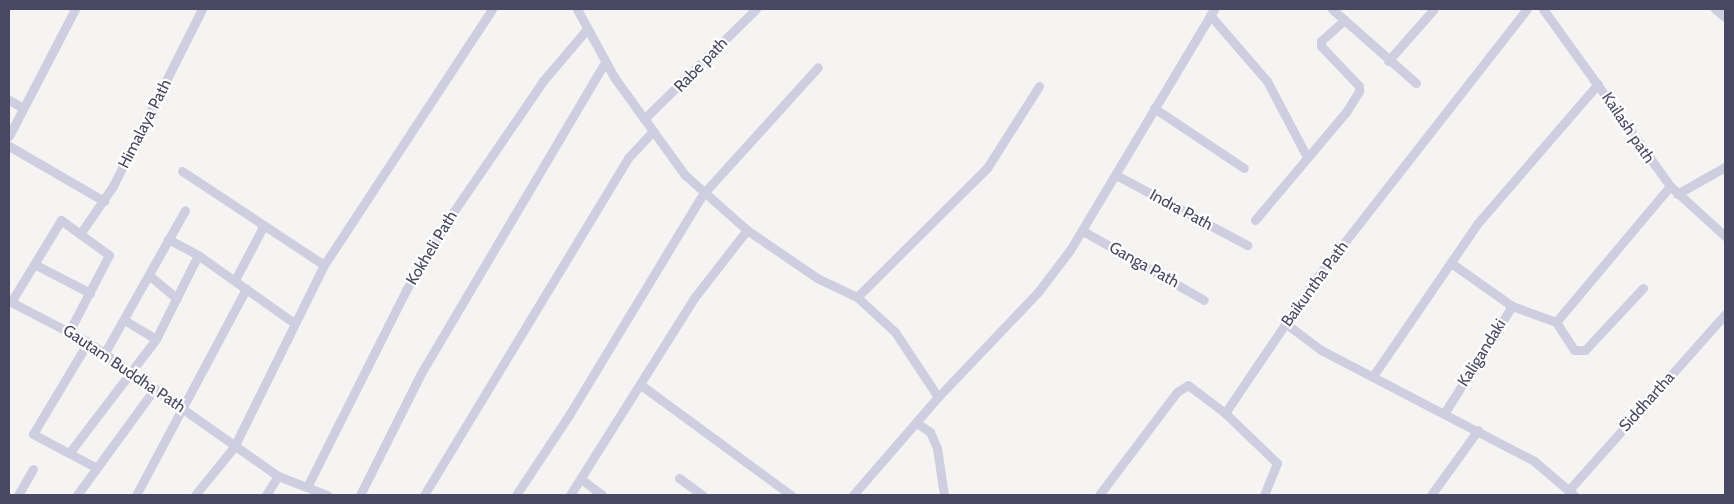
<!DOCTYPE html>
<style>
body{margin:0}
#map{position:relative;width:1734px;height:504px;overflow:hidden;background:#f5f4f2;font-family:Cabin,sans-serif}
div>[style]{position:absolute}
.minor>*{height:9px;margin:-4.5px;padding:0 4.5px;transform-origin:4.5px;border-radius:4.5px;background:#cecee0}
span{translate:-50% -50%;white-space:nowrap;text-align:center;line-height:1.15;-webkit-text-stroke:4.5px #fff;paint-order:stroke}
.street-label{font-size:16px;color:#484862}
.frame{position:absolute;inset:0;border:10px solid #484862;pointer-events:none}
</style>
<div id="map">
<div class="minor">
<div style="left:577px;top:9px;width:77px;rotate:61.4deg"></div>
<div style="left:614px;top:77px;width:121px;rotate:54.1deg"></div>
<div style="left:685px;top:175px;width:83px;rotate:41.6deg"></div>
<div style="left:747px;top:230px;width:85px;rotate:34.4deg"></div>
<div style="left:817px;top:278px;width:44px;rotate:25.4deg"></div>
<div style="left:857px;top:297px;width:52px;rotate:42.6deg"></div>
<div style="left:895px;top:332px;width:78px;rotate:56.5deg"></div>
<div style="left:1332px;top:9px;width:112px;rotate:41.4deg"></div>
<div style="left:1543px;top:9px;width:218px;rotate:54.3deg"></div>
<div style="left:1670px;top:186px;width:74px;rotate:42.3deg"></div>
<div style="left:1715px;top:9px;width:13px;rotate:39deg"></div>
<div style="left:1210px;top:15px;width:87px;rotate:49.2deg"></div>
<div style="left:1267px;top:81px;width:84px;rotate:62.2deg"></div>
<div style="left:1388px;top:61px;width:69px;rotate:-48.5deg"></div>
<div style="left:9px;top:100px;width:16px;rotate:30deg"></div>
<div style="left:1154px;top:108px;width:108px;rotate:33.7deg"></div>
<div style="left:644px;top:119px;width:157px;rotate:-44.5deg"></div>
<div style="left:9px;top:136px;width:143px;rotate:-62.5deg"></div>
<div style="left:9px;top:146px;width:110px;rotate:30.1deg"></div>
<div style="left:182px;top:171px;width:170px;rotate:33.5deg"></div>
<div style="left:1116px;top:175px;width:149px;rotate:28.1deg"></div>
<div style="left:1677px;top:194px;width:55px;rotate:-29.4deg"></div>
<div style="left:1255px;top:220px;width:141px;rotate:-49.9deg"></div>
<div style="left:1346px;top:112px;width:25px;rotate:-58deg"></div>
<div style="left:1359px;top:91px;width:5px;rotate:-90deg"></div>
<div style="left:1359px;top:86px;width:55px;rotate:-133.5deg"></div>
<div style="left:1321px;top:46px;width:5px;rotate:-90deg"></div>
<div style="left:1321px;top:41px;width:31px;rotate:-42deg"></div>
<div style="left:1083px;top:231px;width:139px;rotate:29.7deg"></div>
<div style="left:80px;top:234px;width:58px;rotate:-55.5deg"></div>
<div style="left:113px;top:186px;width:198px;rotate:-63.3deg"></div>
<div style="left:168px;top:239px;width:34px;rotate:28deg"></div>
<div style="left:198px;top:255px;width:118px;rotate:35.3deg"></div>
<div style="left:36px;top:265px;width:61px;rotate:27.4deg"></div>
<div style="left:150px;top:276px;width:35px;rotate:40deg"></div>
<div style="left:235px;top:280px;width:62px;rotate:-62.2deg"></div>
<div style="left:857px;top:297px;width:183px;rotate:-44.8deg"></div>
<div style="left:987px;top:168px;width:97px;rotate:-57.6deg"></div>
<div style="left:9px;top:301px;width:89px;rotate:27.4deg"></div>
<div style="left:88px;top:342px;width:232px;rotate:35.2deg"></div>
<div style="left:278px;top:476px;width:53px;rotate:21.2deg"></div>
<div style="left:11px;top:302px;width:96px;rotate:-58.6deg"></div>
<div style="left:61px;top:220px;width:59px;rotate:36.1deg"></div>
<div style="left:109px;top:255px;width:87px;rotate:117.5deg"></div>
<div style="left:1512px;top:306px;width:47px;rotate:20deg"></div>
<div style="left:1556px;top:322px;width:177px;rotate:-50deg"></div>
<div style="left:126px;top:321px;width:35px;rotate:31deg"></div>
<div style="left:1556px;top:322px;width:33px;rotate:57deg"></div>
<div style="left:1574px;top:350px;width:11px"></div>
<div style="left:1585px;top:350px;width:85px;rotate:-46.9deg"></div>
<div style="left:1285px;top:323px;width:45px;rotate:36.9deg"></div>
<div style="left:1321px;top:350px;width:240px;rotate:27.5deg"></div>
<div style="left:1534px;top:461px;width:52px;rotate:40.4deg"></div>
<div style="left:88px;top:342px;width:107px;rotate:120.9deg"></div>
<div style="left:33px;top:434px;width:70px;rotate:28deg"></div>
<div style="left:104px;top:354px;width:165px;rotate:-60.6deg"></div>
<div style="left:1373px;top:376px;width:184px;rotate:-55.6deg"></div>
<div style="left:1477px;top:224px;width:185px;rotate:-49.2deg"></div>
<div style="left:641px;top:385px;width:186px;rotate:36.3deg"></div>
<div style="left:1445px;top:412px;width:125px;rotate:-57.7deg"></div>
<div style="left:1512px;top:306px;width:75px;rotate:-144.8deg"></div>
<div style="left:1225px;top:413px;width:72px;rotate:43.9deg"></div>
<div style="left:1277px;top:463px;width:35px;rotate:112deg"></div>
<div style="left:917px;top:423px;width:16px;rotate:35deg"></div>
<div style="left:930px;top:432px;width:17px;rotate:66deg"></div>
<div style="left:937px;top:448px;width:48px;rotate:81.5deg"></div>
<div style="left:70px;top:452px;width:142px;rotate:-52.7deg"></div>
<div style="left:156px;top:339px;width:94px;rotate:-63.4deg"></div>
<div style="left:679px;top:478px;width:29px;rotate:36deg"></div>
<div style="left:581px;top:479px;width:26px;rotate:37deg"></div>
<div style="left:307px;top:487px;width:220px;rotate:-63.3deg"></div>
<div style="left:406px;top:290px;width:92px;rotate:-58.7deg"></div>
<div style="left:454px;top:211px;width:158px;rotate:-55.6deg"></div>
<div style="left:543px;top:81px;width:68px;rotate:-49.8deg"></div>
<div style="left:1569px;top:490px;width:235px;rotate:-48.4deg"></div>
<div style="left:18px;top:495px;width:30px;rotate:-60deg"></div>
<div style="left:77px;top:495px;width:132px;rotate:-53.9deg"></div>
<div style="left:136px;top:495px;width:234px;rotate:-61.9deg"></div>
<div style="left:195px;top:495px;width:62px;rotate:-50.9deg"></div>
<div style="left:234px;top:447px;width:203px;rotate:-63.7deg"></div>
<div style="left:324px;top:265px;width:306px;rotate:-56.7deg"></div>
<div style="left:266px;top:495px;width:22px;rotate:-58deg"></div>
<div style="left:360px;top:495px;width:134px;rotate:-63.4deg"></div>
<div style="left:420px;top:375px;width:364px;rotate:-59.4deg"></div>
<div style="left:424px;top:495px;width:394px;rotate:-58.8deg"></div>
<div style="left:628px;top:158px;width:37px;rotate:-47deg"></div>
<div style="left:516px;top:495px;width:96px;rotate:-56.5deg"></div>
<div style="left:569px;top:415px;width:258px;rotate:-58.8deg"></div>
<div style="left:703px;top:194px;width:171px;rotate:-47.8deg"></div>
<div style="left:570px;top:495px;width:233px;rotate:-57.8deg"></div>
<div style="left:694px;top:298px;width:86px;rotate:-52.1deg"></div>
<div style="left:853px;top:495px;width:130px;rotate:-49.1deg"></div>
<div style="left:938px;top:397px;width:145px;rotate:-46.4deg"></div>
<div style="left:1038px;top:292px;width:53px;rotate:-52.7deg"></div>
<div style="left:1070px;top:250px;width:281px;rotate:-59.1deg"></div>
<div style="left:1099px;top:495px;width:129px;rotate:-52.9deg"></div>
<div style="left:1177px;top:392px;width:13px;rotate:-32deg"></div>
<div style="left:1188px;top:385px;width:46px;rotate:37.1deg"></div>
<div style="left:1225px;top:413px;width:161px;rotate:-55.9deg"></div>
<div style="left:1315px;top:280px;width:344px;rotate:-52deg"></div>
<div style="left:1431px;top:495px;width:80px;rotate:-54.1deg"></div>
</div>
<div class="street-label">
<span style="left:701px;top:65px;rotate:-46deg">Rabe path</span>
<span style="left:145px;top:124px;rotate:-63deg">Himalaya Path</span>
<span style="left:1628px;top:128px;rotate:56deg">Kailash path</span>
<span style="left:1181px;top:210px;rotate:28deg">Indra Path</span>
<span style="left:432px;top:248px;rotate:-59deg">Kokheli Path</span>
<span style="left:1144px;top:265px;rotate:29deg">Ganga Path</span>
<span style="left:1315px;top:284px;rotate:-54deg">Baikuntha Path</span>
<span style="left:1482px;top:353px;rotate:-58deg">Kaligandaki</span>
<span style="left:124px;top:369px;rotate:34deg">Gautam Buddha Path</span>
<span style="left:1647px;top:402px;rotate:-48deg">Siddhartha</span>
</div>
<div class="frame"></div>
</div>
